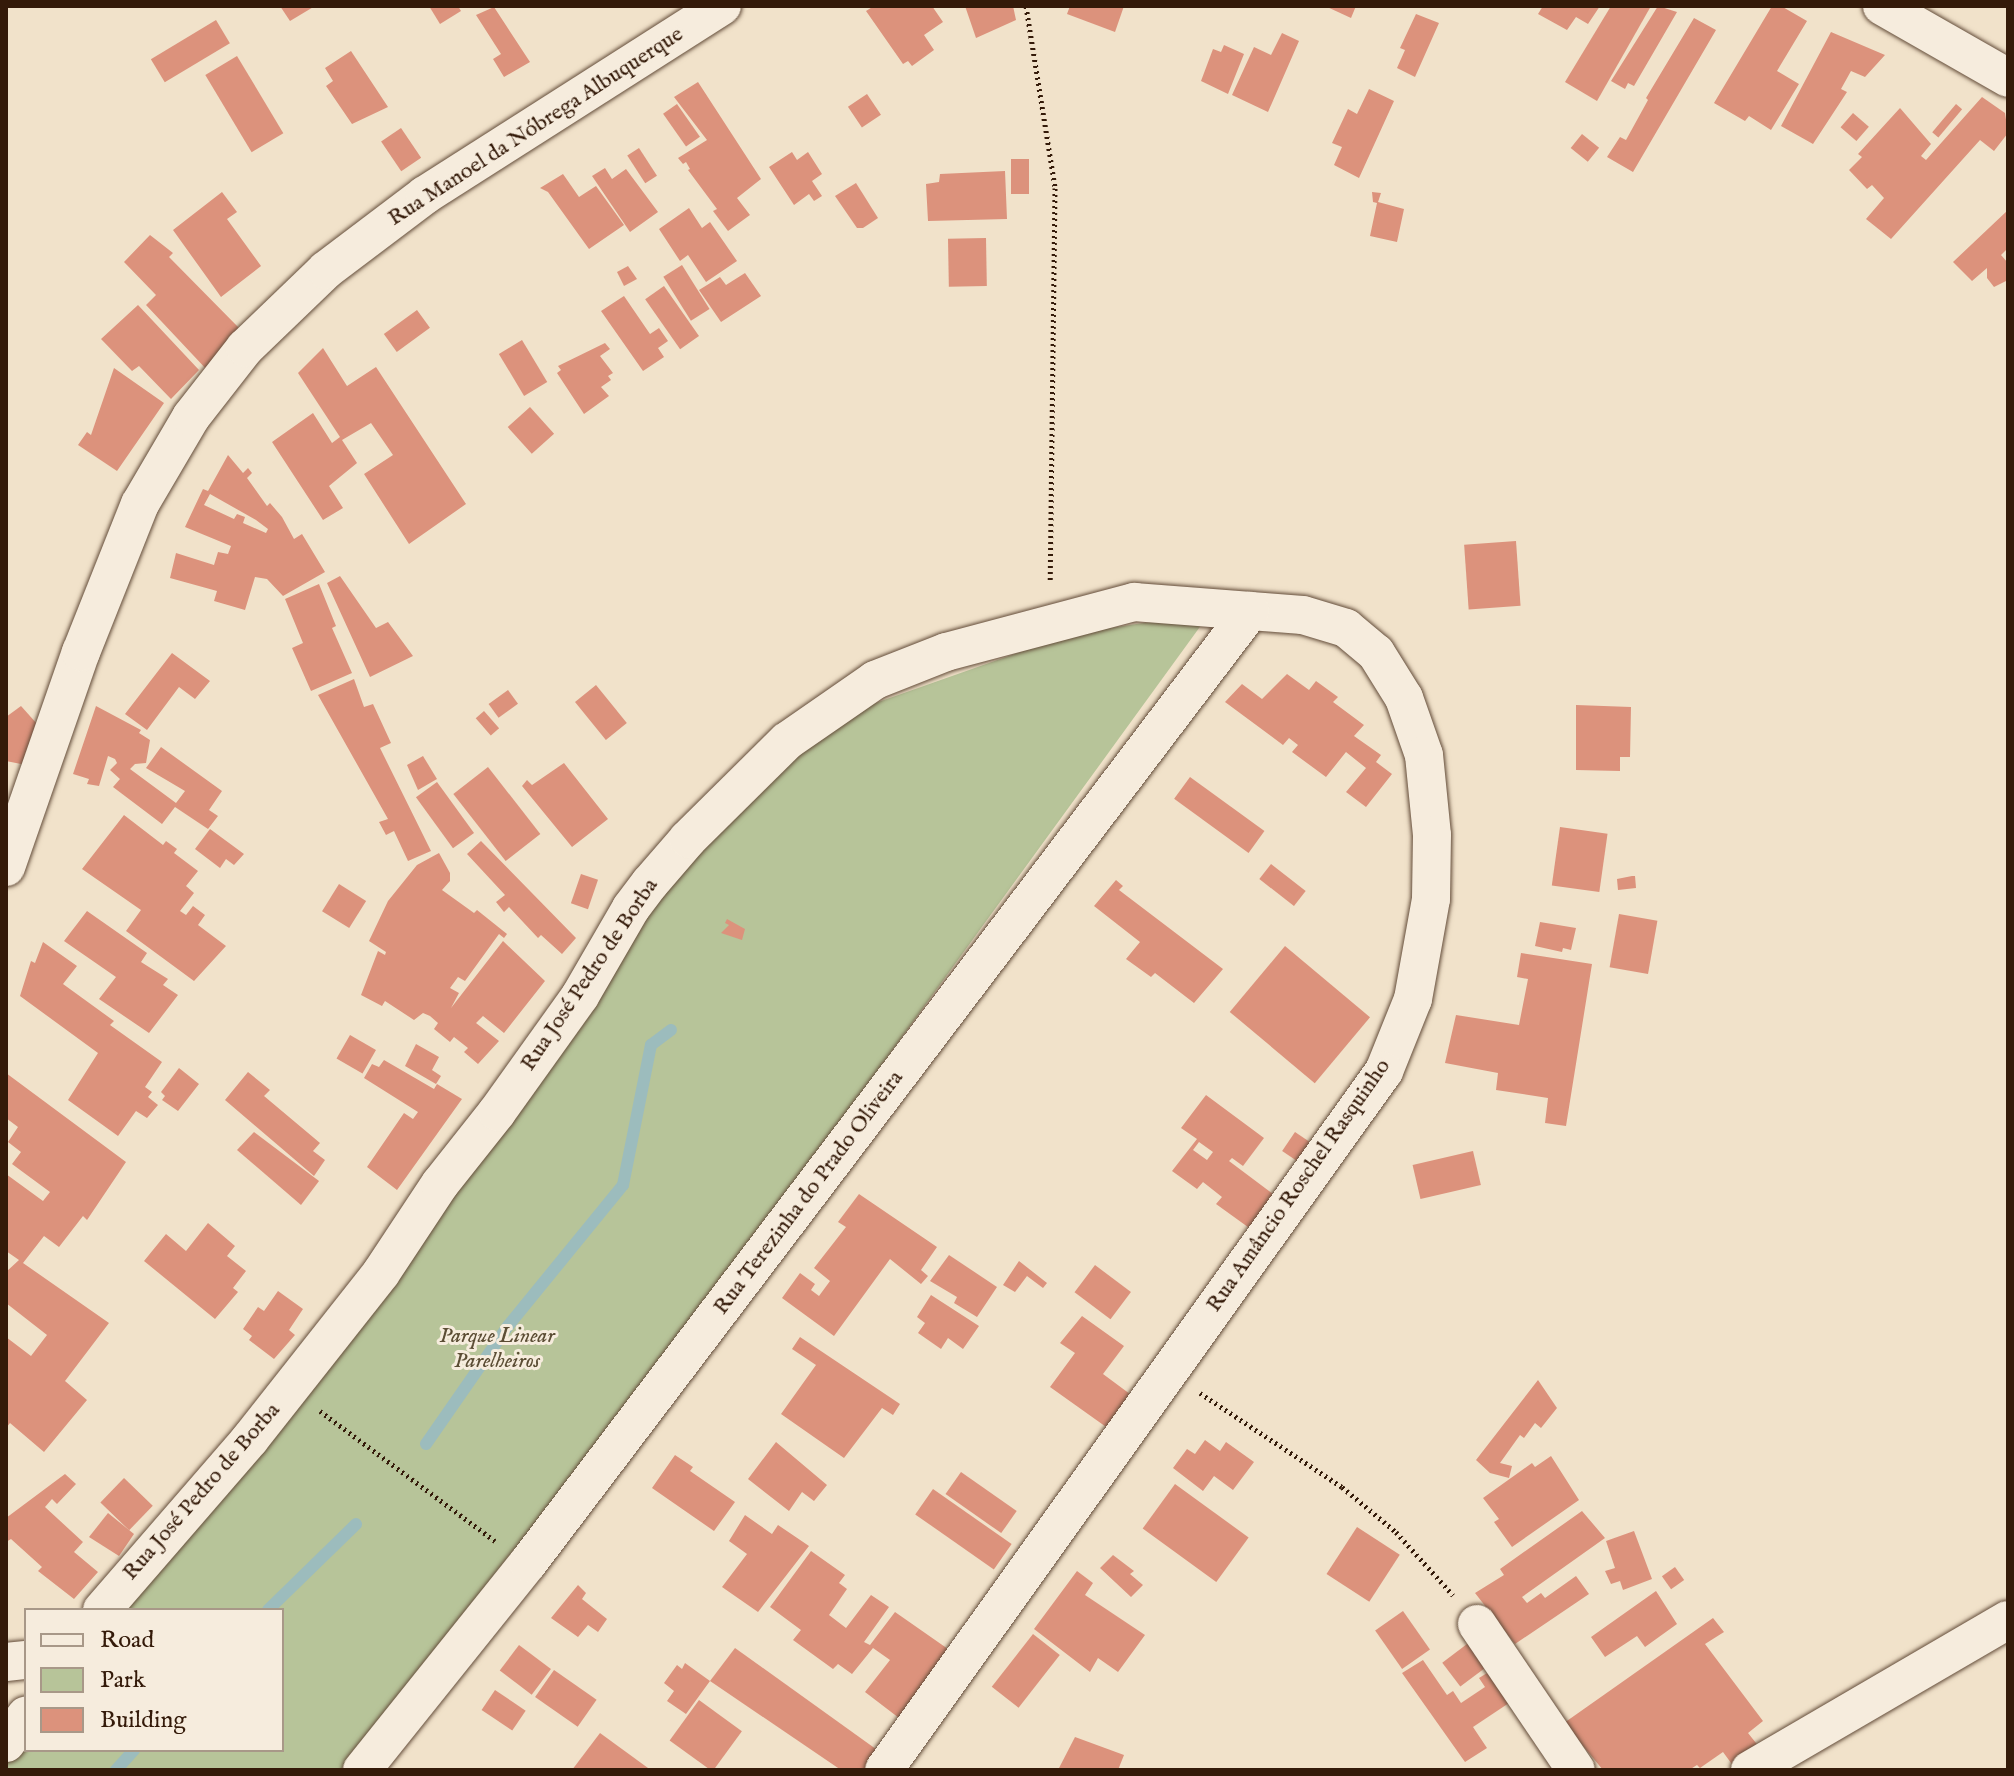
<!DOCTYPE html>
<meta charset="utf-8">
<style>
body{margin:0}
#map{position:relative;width:2014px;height:1776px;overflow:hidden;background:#f1e2ca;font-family:"IM FELL English",serif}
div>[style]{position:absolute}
.green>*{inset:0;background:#b7c499}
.stream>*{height:12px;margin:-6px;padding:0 6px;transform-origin:6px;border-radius:6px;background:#9cbcbd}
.building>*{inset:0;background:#dc927c;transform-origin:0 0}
.path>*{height:5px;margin-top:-2.5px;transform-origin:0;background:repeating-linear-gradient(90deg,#341a09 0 2px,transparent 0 6px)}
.roads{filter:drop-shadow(0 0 2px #634c39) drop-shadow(0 0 2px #634c39)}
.minor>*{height:38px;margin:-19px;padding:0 19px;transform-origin:19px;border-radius:19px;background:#f6ecdd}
span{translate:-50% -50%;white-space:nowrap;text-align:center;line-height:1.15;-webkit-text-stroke:6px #f6ecdd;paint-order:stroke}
.street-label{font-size:22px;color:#341a09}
.park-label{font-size:22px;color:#5b4d34;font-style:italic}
.frame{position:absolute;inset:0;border:8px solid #341a09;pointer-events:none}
.legend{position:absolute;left:24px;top:1608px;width:260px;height:144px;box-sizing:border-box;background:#f6ecdd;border:2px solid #a89888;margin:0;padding:10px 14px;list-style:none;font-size:24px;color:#341a09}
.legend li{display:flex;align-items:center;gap:16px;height:40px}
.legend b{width:40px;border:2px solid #a89888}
</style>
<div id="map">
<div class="green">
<div style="clip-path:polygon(1210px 613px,522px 1560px,340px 1770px,6px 1770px,6px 1739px,26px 1715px,26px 1750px,282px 1750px,282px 1610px,112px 1610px,662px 894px,816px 724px,1029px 649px,1103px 629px)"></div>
</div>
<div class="stream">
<div style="left:426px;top:1444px;width:144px;rotate:-55.2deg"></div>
<div style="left:508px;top:1326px;width:182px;rotate:-50.8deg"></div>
<div style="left:623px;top:1185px;width:143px;rotate:-78.7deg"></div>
<div style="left:651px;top:1045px;width:25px;rotate:-37deg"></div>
<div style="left:268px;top:1610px;width:123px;rotate:-44.3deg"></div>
<div style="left:116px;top:1770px;width:27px;rotate:-48deg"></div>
</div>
<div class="building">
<div style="clip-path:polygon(280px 6px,315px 6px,290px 21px)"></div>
<div style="clip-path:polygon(429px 6px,458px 6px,461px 11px,440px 24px)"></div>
<div style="clip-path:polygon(874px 6px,932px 6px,943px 22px,924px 35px,934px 50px,912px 66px,908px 61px,903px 64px,866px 11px)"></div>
<div style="clip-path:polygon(965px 6px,1013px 6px,1016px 20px,976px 38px)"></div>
<div style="clip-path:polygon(1070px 6px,1124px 6px,1115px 32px,1067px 14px)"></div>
<div style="clip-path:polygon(1325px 6px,1356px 6px,1351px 18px)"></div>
<div style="clip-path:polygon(1543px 6px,1600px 6px,1588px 24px,1576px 17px,1567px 30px,1538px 14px)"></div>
<div style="clip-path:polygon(1611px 6px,1651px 6px,1597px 101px,1565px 82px)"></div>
<div style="clip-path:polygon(1658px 6px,1677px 12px,1634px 86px,1628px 83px,1625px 89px,1611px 81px)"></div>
<div style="clip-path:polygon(1772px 6px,1781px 6px,1807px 21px,1777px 71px,1799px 84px,1771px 130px,1749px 116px,1745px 121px,1714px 103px)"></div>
<div style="clip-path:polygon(494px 7px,530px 62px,504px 77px,493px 59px,501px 54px,476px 15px)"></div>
<div style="clip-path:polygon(1416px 14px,1439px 23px,1415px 77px,1397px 68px,1405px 50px,1400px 48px)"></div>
<div style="clip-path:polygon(1694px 18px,1716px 30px,1633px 172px,1607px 157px,1620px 137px,1626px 140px,1648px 100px,1646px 98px)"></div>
<div style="left:216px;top:20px;width:27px;height:76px;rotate:59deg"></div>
<div style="clip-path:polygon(1831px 32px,1885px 55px,1865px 77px,1851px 71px,1841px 89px,1847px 92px,1813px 144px,1781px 126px)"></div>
<div style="clip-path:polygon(1282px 33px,1299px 41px,1268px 112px,1232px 95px,1254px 47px,1271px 55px)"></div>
<div style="clip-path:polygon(1224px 45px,1244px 54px,1228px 94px,1201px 81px,1213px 49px,1221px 52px)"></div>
<div style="clip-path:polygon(351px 51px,388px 107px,352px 124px,326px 86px,333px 81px,325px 68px)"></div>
<div style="left:237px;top:56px;width:90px;height:37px;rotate:59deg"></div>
<div style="clip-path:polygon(698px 82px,761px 179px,737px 198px,750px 215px,728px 231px,713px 211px,717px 209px,688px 170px,690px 169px,686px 162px,683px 164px,678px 158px,707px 140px,674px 97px)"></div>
<div style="clip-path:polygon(1369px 89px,1394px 101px,1359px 178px,1334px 165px,1342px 147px,1332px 143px,1348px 109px,1357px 114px)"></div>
<div style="left:867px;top:94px;width:25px;height:23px;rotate:56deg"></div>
<div style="clip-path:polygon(1982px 97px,2005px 113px,2008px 133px,1994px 151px,1980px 140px,1891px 239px,1866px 219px,1884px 198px,1872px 185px,1867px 189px,1849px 170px,1862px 157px,1858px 154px,1900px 108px,1931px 144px,1921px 156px,1926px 160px)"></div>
<div style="left:677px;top:104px;width:40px;height:17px;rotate:55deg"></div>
<div style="left:1956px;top:104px;width:8px;height:37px;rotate:40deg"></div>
<div style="left:1853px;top:113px;width:21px;height:19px;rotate:41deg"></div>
<div style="left:401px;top:128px;width:36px;height:24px;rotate:56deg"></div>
<div style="left:1582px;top:134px;width:22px;height:18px;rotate:39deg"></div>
<div style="left:639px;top:148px;width:33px;height:14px;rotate:57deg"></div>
<div style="clip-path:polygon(792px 152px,797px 160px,808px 152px,822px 174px,812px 181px,822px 196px,814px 201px,809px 194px,794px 205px,769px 167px)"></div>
<div style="left:1011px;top:159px;width:18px;height:35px"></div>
<div style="clip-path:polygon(605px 168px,612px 179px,626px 169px,658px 212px,630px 232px,592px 176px)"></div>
<div style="clip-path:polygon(1005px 171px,1007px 219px,928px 221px,926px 184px,939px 182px,940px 174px)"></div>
<div style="clip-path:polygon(563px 174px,579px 197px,596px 186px,624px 225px,589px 249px,548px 192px,540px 188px)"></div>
<div style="clip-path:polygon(856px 183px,878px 218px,863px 228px,857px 228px,835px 196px)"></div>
<div style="clip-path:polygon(222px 192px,237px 212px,227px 219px,261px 266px,221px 297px,173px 230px)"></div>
<div style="clip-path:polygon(1372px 192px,1381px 193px,1378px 202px,1404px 209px,1397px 242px,1370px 236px,1377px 203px,1373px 202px)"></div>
<div style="clip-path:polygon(689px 208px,702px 228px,710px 222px,737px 261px,706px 282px,688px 255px,680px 261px,659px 229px)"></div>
<div style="clip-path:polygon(2008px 210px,2008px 248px,2001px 255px,2008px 263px,2008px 280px,1994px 287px,1987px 278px,1987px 268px,1972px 281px,1953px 262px)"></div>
<div style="clip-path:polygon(150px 235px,173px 253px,169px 257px,240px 329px,208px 371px,146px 305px,156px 295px,124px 262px)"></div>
<div style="left:986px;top:238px;width:48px;height:38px;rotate:89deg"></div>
<div style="left:682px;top:265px;width:52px;height:22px;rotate:58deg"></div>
<div style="clip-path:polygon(628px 266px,637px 279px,624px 286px,617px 272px)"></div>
<div style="clip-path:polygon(745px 273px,761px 296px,721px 322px,699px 290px,720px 277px,726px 285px)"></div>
<div style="left:664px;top:286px;width:61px;height:23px;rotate:55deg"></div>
<div style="clip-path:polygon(624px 296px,650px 334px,659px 328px,668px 341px,658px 348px,664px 357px,643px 371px,601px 311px)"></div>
<div style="clip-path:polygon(138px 305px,199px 370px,171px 399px,139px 366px,132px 371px,101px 339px)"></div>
<div style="left:417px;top:310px;width:22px;height:41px;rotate:54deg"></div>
<div style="left:522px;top:340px;width:49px;height:27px;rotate:59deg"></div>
<div style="clip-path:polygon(605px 343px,610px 349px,600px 356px,613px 373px,608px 376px,611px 380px,601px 387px,609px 396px,584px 414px,557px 373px,561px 370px,558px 366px)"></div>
<div style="clip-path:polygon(323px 348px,347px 386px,376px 367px,466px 504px,409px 544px,364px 474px,393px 455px,371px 423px,342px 440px,357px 463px,329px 486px,343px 508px,323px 520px,272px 442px,313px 413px,332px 443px,340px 437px,298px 373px)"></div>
<div style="clip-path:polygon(114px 368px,164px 403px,117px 471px,78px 445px,87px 432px,91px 435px)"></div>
<div style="left:530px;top:407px;width:36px;height:30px;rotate:48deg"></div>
<div style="clip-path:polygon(evenodd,228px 455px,243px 473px,248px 468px,252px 473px,247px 478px,267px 506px,270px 503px,282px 517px,294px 539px,302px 534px,325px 572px,283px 596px,267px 579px,255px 577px,245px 610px,214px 601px,217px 591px,170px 578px,176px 553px,214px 565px,218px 552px,228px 554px,231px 546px,185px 527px,203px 489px,208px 491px,228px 455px,210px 494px,256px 520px,268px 529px,266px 533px,243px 523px,245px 517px,237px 514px,234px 519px,204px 505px,210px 494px)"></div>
<div style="left:1516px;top:541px;width:65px;height:52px;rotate:86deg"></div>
<div style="clip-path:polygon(340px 576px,376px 628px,388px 622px,413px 656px,370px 677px,327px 583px)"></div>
<div style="clip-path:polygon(319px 584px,336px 626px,332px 628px,352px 673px,311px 691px,292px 648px,303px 643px,285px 599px)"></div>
<div style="clip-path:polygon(172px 653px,210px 681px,195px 699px,179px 687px,147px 730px,125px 714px)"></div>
<div style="clip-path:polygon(1287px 674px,1309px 690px,1316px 681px,1338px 697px,1333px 702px,1364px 725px,1354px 736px,1381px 755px,1376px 762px,1392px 774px,1366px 807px,1346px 792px,1366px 768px,1346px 752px,1326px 777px,1292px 752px,1298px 745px,1289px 738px,1283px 745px,1225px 702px,1242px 684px,1262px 699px)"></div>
<div style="clip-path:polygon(354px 679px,364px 707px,373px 704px,391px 743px,380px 748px,431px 851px,408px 861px,394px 831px,386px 835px,379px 822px,388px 819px,318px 695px)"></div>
<div style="left:596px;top:685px;width:49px;height:27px;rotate:51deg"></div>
<div style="left:508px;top:690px;width:17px;height:24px;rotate:54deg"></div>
<div style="clip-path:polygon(1576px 705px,1631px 707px,1630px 757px,1620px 757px,1620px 771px,1576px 770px)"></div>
<div style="clip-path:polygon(21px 706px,38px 725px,26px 765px,6px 761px,6px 717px)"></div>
<div style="clip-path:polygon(96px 706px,141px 730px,139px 733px,150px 740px,146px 763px,135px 764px,130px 769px,176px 803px,185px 791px,146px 768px,161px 747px,222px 791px,209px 810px,218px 816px,208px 829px,175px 807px,162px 824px,113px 787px,120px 779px,110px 770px,117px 763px,115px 759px,108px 756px,99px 786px,87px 784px,89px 779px,73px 774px)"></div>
<div style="left:484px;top:711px;width:23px;height:11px;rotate:49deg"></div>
<div style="clip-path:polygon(423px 756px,437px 779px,418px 790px,407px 765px)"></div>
<div style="clip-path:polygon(564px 763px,608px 819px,572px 847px,522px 786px,527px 780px,532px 785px)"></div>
<div style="left:488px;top:767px;width:85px;height:44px;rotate:52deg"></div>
<div style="left:1190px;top:777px;width:92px;height:27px;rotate:36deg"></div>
<div style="left:437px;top:782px;width:63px;height:26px;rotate:54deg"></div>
<div style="clip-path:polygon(124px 815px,163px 845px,166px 841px,177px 849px,174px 853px,198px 871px,186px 886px,194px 893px,180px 911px,186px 915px,193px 906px,205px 915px,198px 925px,226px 946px,194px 981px,126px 931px,141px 910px,82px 869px)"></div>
<div style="left:1560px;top:827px;width:48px;height:59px;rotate:8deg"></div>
<div style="clip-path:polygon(210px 829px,244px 854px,234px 865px,226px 859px,220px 868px,195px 849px)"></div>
<div style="clip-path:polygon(481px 841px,576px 938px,562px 954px,541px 935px,538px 938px,509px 907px,504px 912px,496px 902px,505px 895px,467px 854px)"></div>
<div style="clip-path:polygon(439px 853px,450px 873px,450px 881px,442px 890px,474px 913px,477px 910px,507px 934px,504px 938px,499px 934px,465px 981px,458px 977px,450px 988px,459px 993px,451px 1008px,503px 941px,545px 981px,504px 1033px,483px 1016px,476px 1023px,499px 1041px,478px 1064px,464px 1052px,468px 1048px,454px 1037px,450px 1042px,434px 1029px,438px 1023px,430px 1016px,423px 1013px,414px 1020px,385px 1001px,382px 1006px,361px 995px,378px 951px,385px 955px,386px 952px,369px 941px,388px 901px,417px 865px)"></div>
<div style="left:1271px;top:864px;width:44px;height:19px;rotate:38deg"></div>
<div style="left:581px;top:874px;width:18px;height:31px;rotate:19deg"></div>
<div style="clip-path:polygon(1632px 876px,1635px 876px,1636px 888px,1618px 890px,1617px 879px)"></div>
<div style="clip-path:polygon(1116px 880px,1123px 886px,1119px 890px,1223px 969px,1194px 1003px,1155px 973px,1151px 977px,1126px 959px,1140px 942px,1094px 906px)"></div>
<div style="left:339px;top:884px;width:32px;height:32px;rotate:32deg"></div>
<div style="clip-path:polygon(87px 911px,147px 953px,141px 962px,168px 979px,163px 985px,178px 995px,149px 1033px,99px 999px,116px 977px,64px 941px)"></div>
<div style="left:1619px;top:914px;width:39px;height:54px;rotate:10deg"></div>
<div style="clip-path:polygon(727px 919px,745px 929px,742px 940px,721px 933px,729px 925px,725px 923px)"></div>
<div style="clip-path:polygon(1540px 922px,1576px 928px,1571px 950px,1563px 948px,1562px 952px,1535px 946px)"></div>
<div style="clip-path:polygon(43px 942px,77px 966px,63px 984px,114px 1021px,110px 1025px,162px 1062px,145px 1087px,152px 1092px,148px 1097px,158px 1105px,147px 1118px,136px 1111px,118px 1136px,68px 1100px,98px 1053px,20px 996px,31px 961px,35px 963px)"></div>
<div style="left:1285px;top:946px;width:111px;height:86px;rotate:40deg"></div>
<div style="clip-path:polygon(1521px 953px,1592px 964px,1566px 1126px,1545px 1123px,1548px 1098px,1496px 1090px,1498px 1073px,1445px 1063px,1456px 1015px,1519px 1025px,1528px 979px,1517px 977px)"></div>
<div style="left:350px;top:1035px;width:30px;height:27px;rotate:30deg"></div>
<div style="clip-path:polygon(416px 1044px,439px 1057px,432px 1070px,441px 1076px,436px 1084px,405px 1066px)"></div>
<div style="clip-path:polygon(384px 1060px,434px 1089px,437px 1084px,462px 1099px,397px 1190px,367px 1167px,404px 1113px,413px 1119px,418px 1112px,364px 1078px,372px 1064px,379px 1067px)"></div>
<div style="clip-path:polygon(179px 1068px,199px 1084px,178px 1111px,162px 1100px,165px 1096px,161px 1092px)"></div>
<div style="clip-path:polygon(248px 1072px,270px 1090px,264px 1096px,320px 1143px,313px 1151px,325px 1160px,314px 1176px,225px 1100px)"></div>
<div style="clip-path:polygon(6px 1073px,126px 1162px,87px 1220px,83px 1216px,59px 1247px,44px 1236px,23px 1263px,109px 1323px,65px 1381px,87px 1400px,44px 1452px,10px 1423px,6px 1428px,6px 1337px,31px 1356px,47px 1335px,6px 1303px,6px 1272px,19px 1260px,6px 1251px,6px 1174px,43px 1201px,50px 1192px,12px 1164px,21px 1152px,8px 1142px,18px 1127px,6px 1118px)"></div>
<div style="clip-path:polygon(evenodd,1206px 1095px,1264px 1138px,1243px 1166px,1232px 1158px,1229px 1161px,1285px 1203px,1259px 1235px,1216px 1204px,1222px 1197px,1203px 1182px,1197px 1189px,1172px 1171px,1197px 1139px,1181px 1128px,1206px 1095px,1199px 1142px,1213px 1152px,1207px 1160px,1193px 1150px,1199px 1142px)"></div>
<div style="clip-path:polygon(254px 1132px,319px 1181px,301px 1205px,237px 1150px)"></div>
<div style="left:1295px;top:1132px;width:34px;height:23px;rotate:34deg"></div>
<div style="left:1473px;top:1151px;width:35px;height:62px;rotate:77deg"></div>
<div style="clip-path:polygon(859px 1194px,937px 1247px,921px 1270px,928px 1276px,921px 1284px,890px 1259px,834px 1336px,782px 1298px,800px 1273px,815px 1284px,811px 1290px,819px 1296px,830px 1281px,814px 1268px,846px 1227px,838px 1222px)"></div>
<div style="clip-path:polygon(208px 1223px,235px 1246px,227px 1256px,246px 1271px,233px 1288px,238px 1292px,215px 1319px,144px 1261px,166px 1234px,186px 1251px)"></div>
<div style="clip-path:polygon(949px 1255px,997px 1287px,977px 1317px,954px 1303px,957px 1297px,930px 1281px)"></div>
<div style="clip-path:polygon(1019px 1261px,1047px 1283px,1043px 1288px,1027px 1276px,1015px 1292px,1003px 1285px)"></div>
<div style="left:1095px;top:1265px;width:45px;height:34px;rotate:37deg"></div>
<div style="clip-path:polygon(278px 1291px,303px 1309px,289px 1330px,295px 1335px,274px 1359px,249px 1340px,252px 1336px,243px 1329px,258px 1307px,264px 1311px)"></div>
<div style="clip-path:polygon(931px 1295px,979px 1326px,963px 1349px,948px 1338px,941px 1349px,918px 1333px,925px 1323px,917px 1317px)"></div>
<div style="clip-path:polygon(1082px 1316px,1124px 1346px,1103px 1374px,1134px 1397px,1109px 1429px,1050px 1387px,1075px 1353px,1060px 1343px)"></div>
<div style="clip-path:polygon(800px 1337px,900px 1404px,893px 1415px,882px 1408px,844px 1458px,781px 1414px,816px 1365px,792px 1349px)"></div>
<div style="clip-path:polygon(1538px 1380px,1557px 1408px,1541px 1428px,1535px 1423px,1524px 1438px,1520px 1435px,1500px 1463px,1512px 1466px,1509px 1478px,1490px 1473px,1476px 1460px)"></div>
<div style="clip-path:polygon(1205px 1440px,1220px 1451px,1226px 1442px,1254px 1462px,1233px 1490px,1214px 1476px,1203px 1491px,1173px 1468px,1187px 1449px,1195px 1454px)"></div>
<div style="clip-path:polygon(776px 1442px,827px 1485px,814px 1501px,802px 1492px,789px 1511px,748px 1479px)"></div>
<div style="clip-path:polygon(675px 1455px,693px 1467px,690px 1471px,735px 1502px,714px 1531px,652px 1488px)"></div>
<div style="clip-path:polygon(1551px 1456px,1579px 1500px,1512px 1547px,1494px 1522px,1499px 1519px,1483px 1498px,1532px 1463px,1535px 1467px)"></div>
<div style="left:961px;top:1472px;width:68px;height:27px;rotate:35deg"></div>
<div style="clip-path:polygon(65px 1474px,76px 1484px,57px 1504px,52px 1499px,45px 1507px,83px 1542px,74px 1552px,98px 1572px,74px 1599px,38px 1571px,42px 1567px,11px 1539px,6px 1542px,6px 1518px)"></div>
<div style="left:124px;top:1478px;width:40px;height:34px;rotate:44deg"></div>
<div style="left:1175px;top:1484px;width:91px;height:55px;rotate:36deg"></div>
<div style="left:933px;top:1489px;width:96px;height:31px;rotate:35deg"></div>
<div style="clip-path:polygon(1582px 1511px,1605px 1538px,1522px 1597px,1527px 1603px,1541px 1593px,1545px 1598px,1576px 1576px,1589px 1594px,1515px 1644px,1475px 1593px,1504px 1575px,1500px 1569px)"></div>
<div style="clip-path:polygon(108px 1513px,134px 1534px,119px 1556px,89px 1537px)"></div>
<div style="clip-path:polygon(745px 1515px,772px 1534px,778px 1525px,809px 1546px,758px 1612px,722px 1587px,747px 1554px,729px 1541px)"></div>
<div style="left:1357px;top:1527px;width:51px;height:56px;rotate:33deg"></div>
<div style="clip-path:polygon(1634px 1531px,1652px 1579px,1623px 1590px,1620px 1581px,1611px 1584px,1605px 1571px,1615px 1568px,1606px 1541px)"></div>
<div style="clip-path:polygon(811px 1551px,845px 1575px,839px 1583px,847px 1589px,829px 1615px,846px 1628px,871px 1595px,889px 1607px,864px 1642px,870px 1645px,895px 1612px,948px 1649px,899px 1718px,865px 1692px,890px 1660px,873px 1648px,852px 1674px,838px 1664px,833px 1669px,793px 1640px,801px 1630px,770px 1607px)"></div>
<div style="clip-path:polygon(1113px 1555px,1134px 1571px,1130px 1574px,1143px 1585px,1131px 1597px,1100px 1568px)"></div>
<div style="left:1675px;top:1567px;width:16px;height:16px;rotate:55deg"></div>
<div style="clip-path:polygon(1077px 1571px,1093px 1583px,1085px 1595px,1145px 1635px,1118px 1672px,1098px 1658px,1090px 1672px,1034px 1629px)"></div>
<div style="clip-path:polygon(578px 1585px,586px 1593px,582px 1599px,607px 1619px,598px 1632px,588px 1625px,578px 1637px,551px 1618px)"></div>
<div style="clip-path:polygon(1656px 1591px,1677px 1624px,1645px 1647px,1637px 1636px,1605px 1657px,1591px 1637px)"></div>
<div style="left:1403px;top:1611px;width:47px;height:34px;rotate:55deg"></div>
<div style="clip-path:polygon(1713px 1618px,1724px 1632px,1705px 1644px,1763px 1721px,1748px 1733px,1760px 1748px,1734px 1767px,1723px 1752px,1700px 1768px,1697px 1765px,1689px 1770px,1603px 1770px,1564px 1723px)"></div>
<div style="left:1033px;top:1634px;width:34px;height:67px;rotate:38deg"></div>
<div style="left:1471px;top:1641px;width:30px;height:36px;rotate:53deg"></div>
<div style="left:519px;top:1645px;width:40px;height:32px;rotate:37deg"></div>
<div style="clip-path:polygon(735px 1648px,887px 1757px,867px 1770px,841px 1770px,710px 1681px)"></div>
<div style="clip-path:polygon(1423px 1660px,1447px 1695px,1453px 1691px,1461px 1703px,1485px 1687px,1479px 1678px,1492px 1670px,1509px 1703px,1473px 1727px,1487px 1748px,1465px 1762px,1402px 1673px)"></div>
<div style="clip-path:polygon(685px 1663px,710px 1681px,686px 1714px,667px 1701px,674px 1691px,664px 1683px,677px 1665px,682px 1669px)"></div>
<div style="left:554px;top:1670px;width:52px;height:33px;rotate:35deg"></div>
<div style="left:495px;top:1690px;width:37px;height:24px;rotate:34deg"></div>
<div style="left:699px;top:1700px;width:53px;height:50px;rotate:36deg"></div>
<div style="clip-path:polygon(600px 1733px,648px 1768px,646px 1770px,572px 1770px)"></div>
<div style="clip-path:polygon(1075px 1737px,1124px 1755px,1118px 1770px,1058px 1770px)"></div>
</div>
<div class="path">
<div style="left:1026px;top:6px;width:184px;rotate:80.9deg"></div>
<div style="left:1055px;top:188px;width:395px;rotate:90.7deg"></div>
<div style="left:1200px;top:1393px;width:170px;rotate:33.5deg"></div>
<div style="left:1342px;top:1487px;width:70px;rotate:39.8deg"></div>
<div style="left:1396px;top:1532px;width:85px;rotate:47.9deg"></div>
<div style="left:320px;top:1411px;width:218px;rotate:36.6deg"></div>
</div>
<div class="roads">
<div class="minor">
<div style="left:1882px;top:6px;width:145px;rotate:29.7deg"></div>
<div style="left:6px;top:867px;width:228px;rotate:-70.8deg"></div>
<div style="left:81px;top:652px;width:159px;rotate:-68.3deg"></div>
<div style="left:140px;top:504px;width:101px;rotate:-59.6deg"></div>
<div style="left:191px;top:417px;width:88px;rotate:-52deg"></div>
<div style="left:245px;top:348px;width:112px;rotate:-43.9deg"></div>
<div style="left:326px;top:270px;width:124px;rotate:-37.1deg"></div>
<div style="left:425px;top:195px;width:352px;rotate:-32.5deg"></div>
<div style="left:102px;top:1610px;width:226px;rotate:-49.1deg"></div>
<div style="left:250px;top:1439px;width:211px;rotate:-51.7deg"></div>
<div style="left:381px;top:1273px;width:107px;rotate:-56.5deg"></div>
<div style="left:440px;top:1184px;width:92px;rotate:-51.6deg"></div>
<div style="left:497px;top:1112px;width:143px;rotate:-54.4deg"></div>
<div style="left:580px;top:996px;width:102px;rotate:-59.9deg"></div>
<div style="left:631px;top:908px;width:31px;rotate:-53deg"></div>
<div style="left:650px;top:883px;width:58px;rotate:-49.2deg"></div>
<div style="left:688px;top:839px;width:139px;rotate:-44.7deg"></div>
<div style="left:787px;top:741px;width:107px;rotate:-34.7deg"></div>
<div style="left:875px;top:680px;width:76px;rotate:-21.5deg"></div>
<div style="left:946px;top:652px;width:195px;rotate:-14.9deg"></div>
<div style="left:1134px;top:602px;width:169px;rotate:4.4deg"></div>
<div style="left:1303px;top:615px;width:45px;rotate:16.8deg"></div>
<div style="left:1346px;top:628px;width:39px;rotate:40deg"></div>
<div style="left:1376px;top:653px;width:53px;rotate:58.1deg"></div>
<div style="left:1404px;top:698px;width:60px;rotate:70.7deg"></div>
<div style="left:1424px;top:755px;width:80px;rotate:84.3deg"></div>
<div style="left:1432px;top:835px;width:64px;rotate:90.9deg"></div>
<div style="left:1431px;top:899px;width:102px;rotate:100.2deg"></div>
<div style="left:1413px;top:999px;width:78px;rotate:111.9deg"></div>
<div style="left:1384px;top:1071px;width:859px;rotate:125.58deg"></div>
<div style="left:1477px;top:1624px;width:176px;rotate:55.9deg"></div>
<div style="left:6px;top:1662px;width:20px;rotate:-6deg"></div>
<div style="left:6px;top:1743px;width:34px;rotate:-54deg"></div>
<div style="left:362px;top:1770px;width:265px;rotate:-51.3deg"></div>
<div style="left:528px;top:1563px;width:1195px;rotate:-52.82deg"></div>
<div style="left:1750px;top:1770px;width:298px;rotate:-30.2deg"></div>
</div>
</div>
<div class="street-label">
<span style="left:536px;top:127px;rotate:-33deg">Rua Manoel da Nóbrega Albuquerque</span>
<span style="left:590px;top:975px;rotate:-56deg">Rua José Pedro de Borba</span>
<span style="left:1299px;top:1186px;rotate:-55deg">Rua Amâncio Roschel Rasquinho</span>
<span style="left:809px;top:1193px;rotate:-53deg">Rua Terezinha do Prado Oliveira</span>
<span style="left:202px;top:1492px;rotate:-49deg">Rua José Pedro de Borba</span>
</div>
<div class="park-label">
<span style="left:497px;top:1349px">Parque Linear<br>Parelheiros</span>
</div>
<div class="frame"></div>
<ul class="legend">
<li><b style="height:10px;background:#f6ecdd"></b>Road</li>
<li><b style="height:22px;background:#b7c499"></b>Park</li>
<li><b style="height:22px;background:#dc927c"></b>Building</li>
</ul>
</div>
